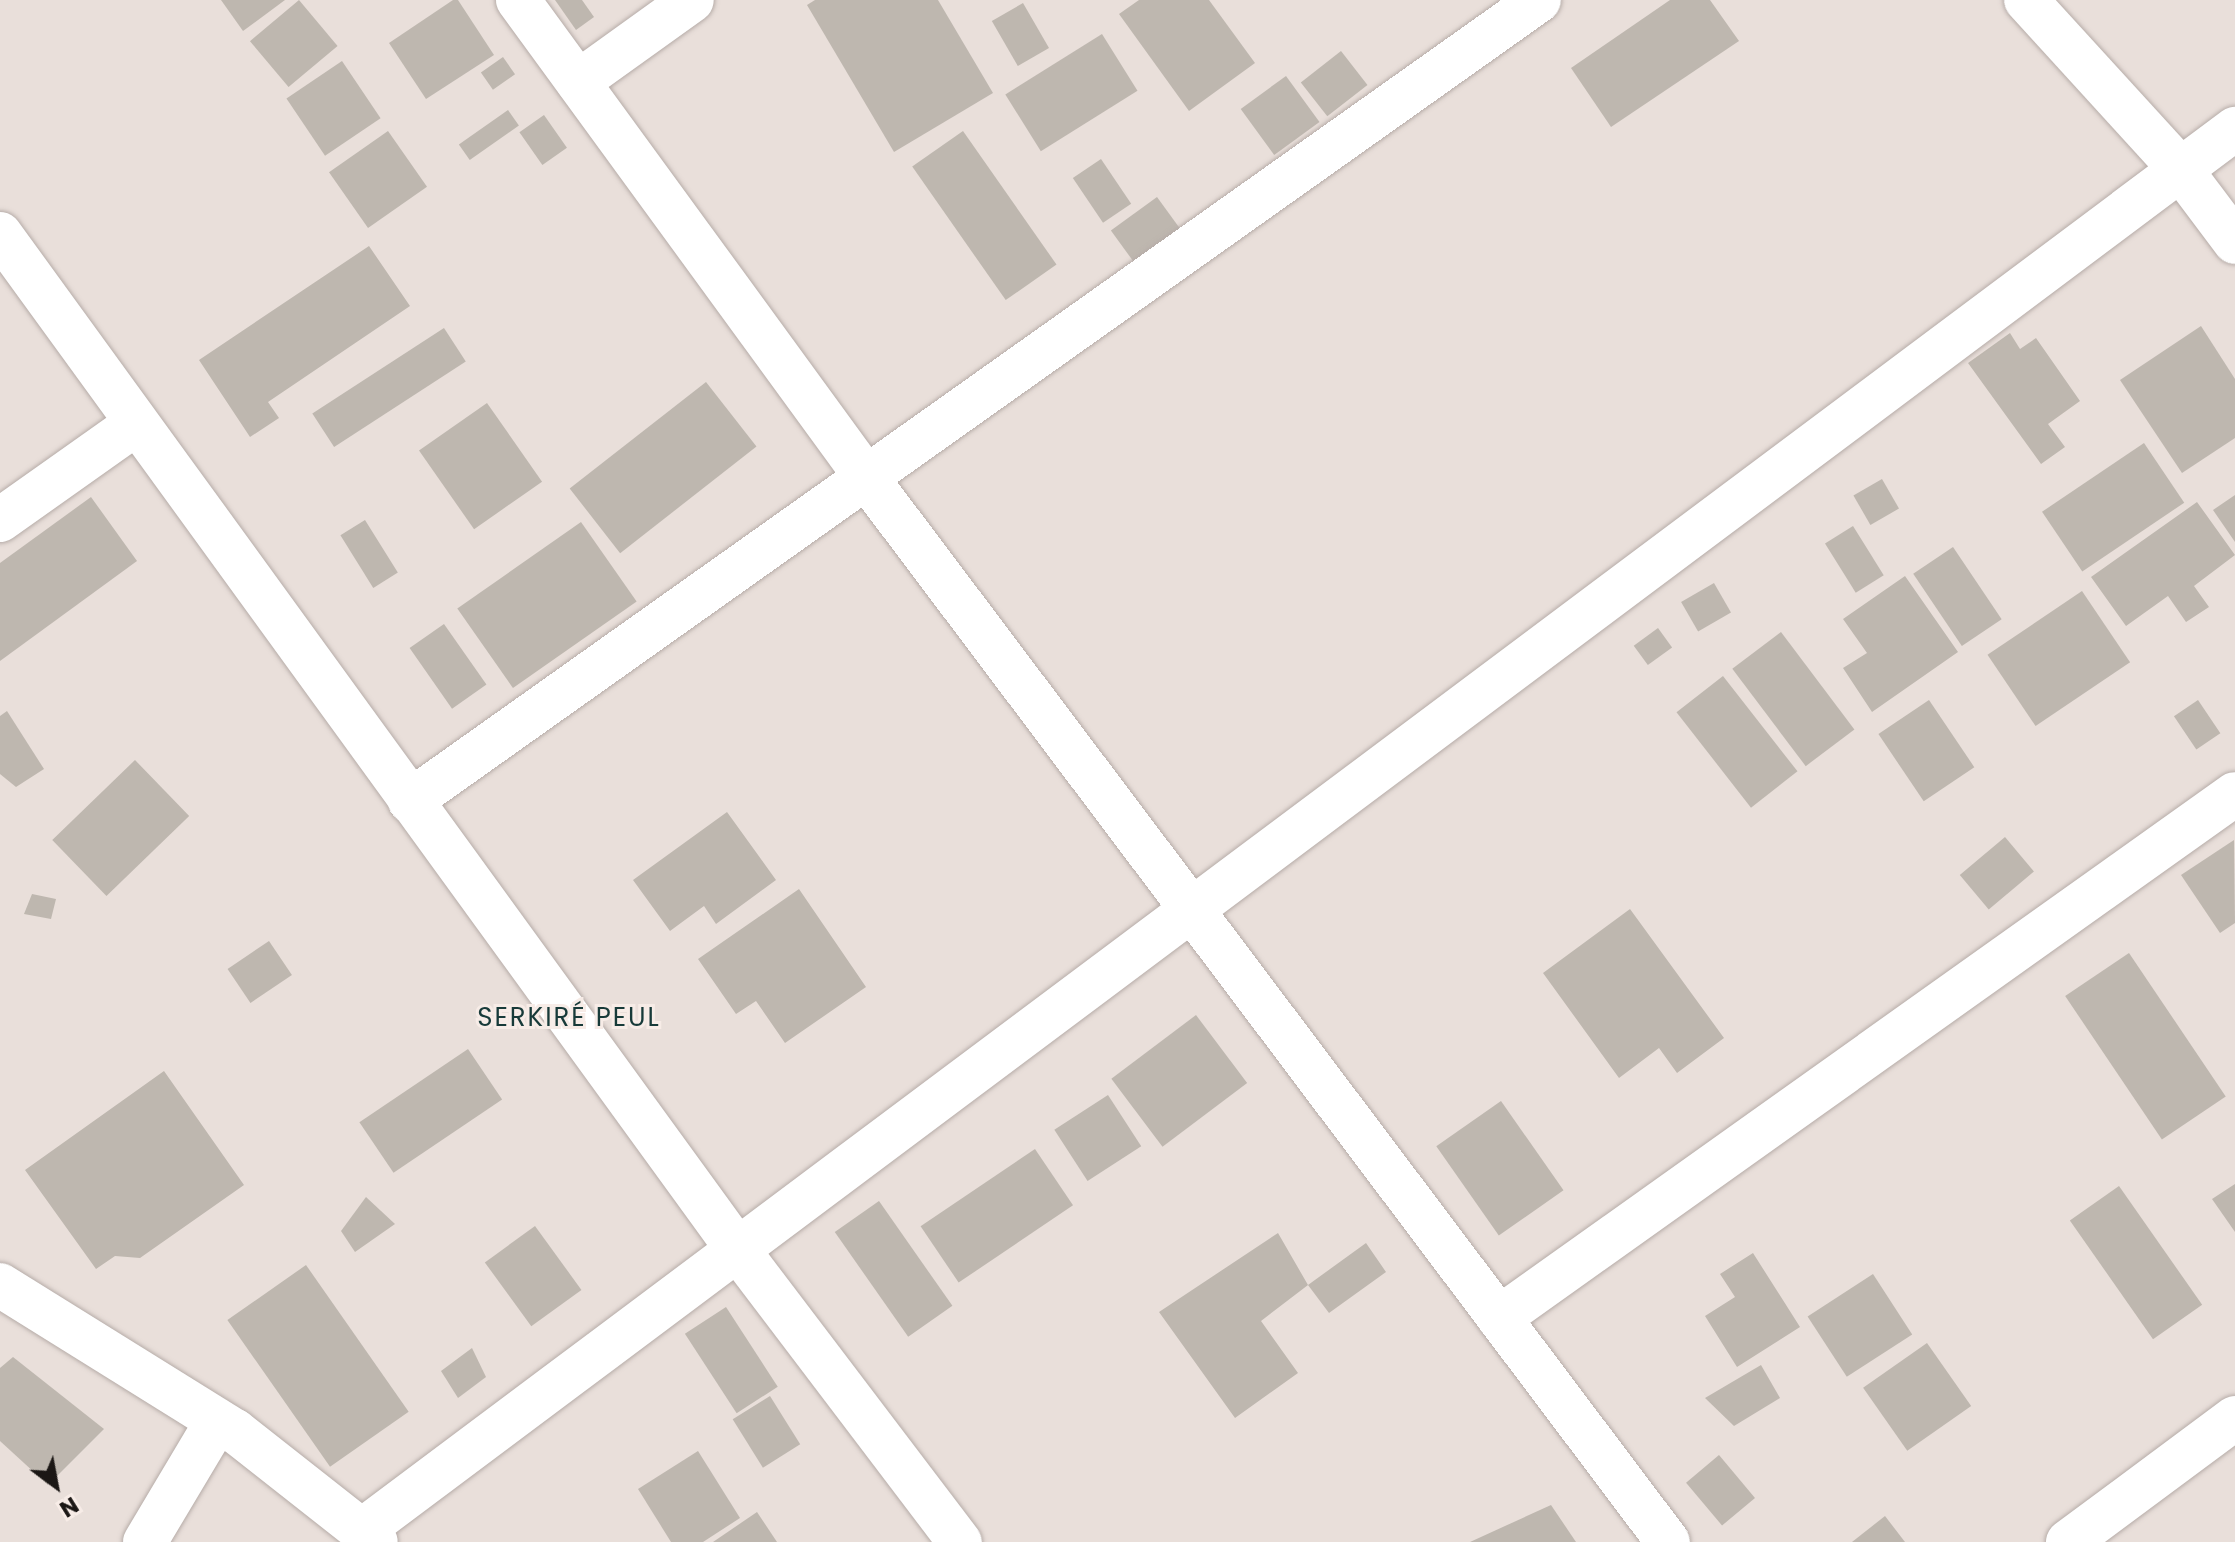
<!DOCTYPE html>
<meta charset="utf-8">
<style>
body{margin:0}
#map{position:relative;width:2235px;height:1542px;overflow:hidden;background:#e9dfda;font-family:Poppins,sans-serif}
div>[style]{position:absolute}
.building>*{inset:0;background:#beb7af;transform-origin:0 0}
.roads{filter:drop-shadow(0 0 2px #b6aca8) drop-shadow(0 0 2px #b6aca8)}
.street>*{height:44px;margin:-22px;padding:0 22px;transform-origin:22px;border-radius:22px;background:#fff}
span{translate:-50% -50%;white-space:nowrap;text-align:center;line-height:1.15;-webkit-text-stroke:6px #f7ece7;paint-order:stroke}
.quarter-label{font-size:26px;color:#173a39;letter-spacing:2px}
.north{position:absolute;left:16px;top:1446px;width:80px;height:80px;-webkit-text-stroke:6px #f7ece7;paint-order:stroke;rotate:148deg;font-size:22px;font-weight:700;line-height:32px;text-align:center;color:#1b1715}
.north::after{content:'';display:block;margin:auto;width:28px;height:36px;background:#1b1715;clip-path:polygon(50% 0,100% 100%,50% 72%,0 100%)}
</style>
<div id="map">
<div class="building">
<div style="clip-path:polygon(221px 0,285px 0,243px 31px)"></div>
<div style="left:299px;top:0;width:60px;height:64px;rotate:50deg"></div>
<div style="clip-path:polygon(453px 0,458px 0,494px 55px,426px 99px,389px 43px)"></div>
<div style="clip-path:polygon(555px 0,582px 0,594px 17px,576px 30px)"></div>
<div style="clip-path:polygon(815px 0,938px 0,993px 93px,894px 152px,807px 5px)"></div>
<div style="clip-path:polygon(1139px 0,1209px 0,1255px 63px,1189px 111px,1119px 14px)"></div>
<div style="clip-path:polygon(1670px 0,1710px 0,1739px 41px,1611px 127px,1571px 68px)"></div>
<div style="left:1023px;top:3px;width:52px;height:36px;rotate:60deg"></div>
<div style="left:1102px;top:34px;width:67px;height:114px;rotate:58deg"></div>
<div style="left:1341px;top:51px;width:43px;height:51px;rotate:52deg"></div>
<div style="left:503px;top:57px;width:21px;height:27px;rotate:55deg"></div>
<div style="left:342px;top:61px;width:69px;height:67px;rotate:56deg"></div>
<div style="left:1286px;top:76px;width:57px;height:56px;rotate:54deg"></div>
<div style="left:508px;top:110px;width:19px;height:60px;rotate:55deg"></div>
<div style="left:544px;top:115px;width:40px;height:30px;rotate:55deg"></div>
<div style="left:388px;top:131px;width:68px;height:72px;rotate:55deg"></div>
<div style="left:963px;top:131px;width:163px;height:62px;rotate:55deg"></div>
<div style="left:1101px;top:159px;width:54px;height:34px;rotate:56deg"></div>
<div style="left:1157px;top:197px;width:39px;height:57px;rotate:54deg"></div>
<div style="clip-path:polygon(369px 246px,410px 306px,268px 402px,279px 418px,250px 437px,199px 360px)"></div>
<div style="clip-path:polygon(2201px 326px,2235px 379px,2235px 438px,2182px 473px,2120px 380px)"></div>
<div style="left:444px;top:328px;width:40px;height:157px;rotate:57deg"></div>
<div style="clip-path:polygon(2010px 333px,2020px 349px,2036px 338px,2080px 401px,2048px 424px,2065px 447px,2041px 464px,1968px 363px)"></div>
<div style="left:706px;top:382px;width:82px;height:173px;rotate:52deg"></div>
<div style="left:487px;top:403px;width:96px;height:83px;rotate:55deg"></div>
<div style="left:2144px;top:443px;width:72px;height:123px;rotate:56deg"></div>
<div style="left:1882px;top:479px;width:34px;height:33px;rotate:60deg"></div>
<div style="clip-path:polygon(2235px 495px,2235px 542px,2213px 510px)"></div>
<div style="clip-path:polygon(91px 497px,137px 561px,0 661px,0 563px)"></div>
<div style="clip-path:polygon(2197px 502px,2235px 555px,2194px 586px,2209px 607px,2186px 622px,2168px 596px,2126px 626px,2091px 577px)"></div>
<div style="left:365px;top:520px;width:62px;height:29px;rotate:58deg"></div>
<div style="left:581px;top:522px;width:97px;height:151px;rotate:55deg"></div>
<div style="left:1853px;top:526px;width:58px;height:33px;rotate:58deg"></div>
<div style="left:1953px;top:547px;width:87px;height:48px;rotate:56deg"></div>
<div style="clip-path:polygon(1905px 576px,1958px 652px,1872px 712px,1843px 668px,1867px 653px,1843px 619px)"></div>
<div style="left:1714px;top:583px;width:34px;height:38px;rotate:60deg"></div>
<div style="left:2082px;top:591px;width:86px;height:114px;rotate:56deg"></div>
<div style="left:444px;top:624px;width:74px;height:42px;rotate:55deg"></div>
<div style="left:1658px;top:628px;width:24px;height:30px;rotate:54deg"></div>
<div style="left:1781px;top:632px;width:122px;height:61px;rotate:53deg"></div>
<div style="left:1723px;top:676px;width:121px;height:59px;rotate:52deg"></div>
<div style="left:1929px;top:700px;width:81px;height:61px;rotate:56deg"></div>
<div style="left:2198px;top:700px;width:40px;height:29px;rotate:56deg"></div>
<div style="clip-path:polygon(7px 711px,44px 769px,16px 787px,0 774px,0 716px)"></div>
<div style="left:135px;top:760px;width:78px;height:115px;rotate:46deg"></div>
<div style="clip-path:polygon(727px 812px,776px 880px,716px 924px,704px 906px,670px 931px,633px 880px)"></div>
<div style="left:2005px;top:837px;width:45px;height:59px;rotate:50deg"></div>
<div style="clip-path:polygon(2234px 840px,2235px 923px,2220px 933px,2181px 875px)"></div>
<div style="clip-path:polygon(799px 889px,866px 987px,785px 1043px,756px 1001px,736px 1014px,698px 959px)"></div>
<div style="clip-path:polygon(32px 894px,56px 899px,51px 919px,24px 914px)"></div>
<div style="clip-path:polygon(1630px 909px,1724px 1038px,1677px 1073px,1659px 1048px,1619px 1078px,1543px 973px)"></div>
<div style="left:269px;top:941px;width:41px;height:50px;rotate:56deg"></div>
<div style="left:2129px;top:953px;width:173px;height:77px;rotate:56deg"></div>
<div style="left:1196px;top:1015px;width:85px;height:106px;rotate:53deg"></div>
<div style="left:468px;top:1049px;width:61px;height:131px;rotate:56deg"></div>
<div style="clip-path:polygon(164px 1071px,244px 1185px,140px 1258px,115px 1256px,96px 1269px,25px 1170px)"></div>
<div style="left:1108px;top:1095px;width:61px;height:64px;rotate:57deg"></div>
<div style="left:1501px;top:1101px;width:109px;height:79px;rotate:55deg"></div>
<div style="left:1035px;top:1149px;width:68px;height:138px;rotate:56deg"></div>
<div style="clip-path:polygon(2235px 1184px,2235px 1232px,2212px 1199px)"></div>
<div style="left:2119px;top:1186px;width:145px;height:60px;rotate:55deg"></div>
<div style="clip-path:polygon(366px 1197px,395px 1224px,355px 1252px,341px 1231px)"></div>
<div style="left:879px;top:1201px;width:128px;height:54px;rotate:55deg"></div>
<div style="left:535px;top:1226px;width:79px;height:62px;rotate:54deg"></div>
<div style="clip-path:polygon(1278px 1233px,1308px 1285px,1366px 1243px,1386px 1272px,1329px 1313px,1308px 1285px,1261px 1321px,1298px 1373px,1235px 1418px,1159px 1312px)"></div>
<div style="clip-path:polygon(1753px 1253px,1800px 1327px,1737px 1367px,1705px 1316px,1735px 1297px,1720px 1274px)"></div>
<div style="left:306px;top:1265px;width:179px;height:96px;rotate:55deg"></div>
<div style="left:1873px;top:1274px;width:72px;height:78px;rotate:57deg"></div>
<div style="left:726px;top:1307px;width:95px;height:49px;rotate:57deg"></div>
<div style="left:1927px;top:1343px;width:77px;height:78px;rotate:55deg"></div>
<div style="clip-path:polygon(472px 1348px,486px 1377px,458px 1398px,441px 1371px)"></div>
<div style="clip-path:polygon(13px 1357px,104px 1429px,48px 1485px,0 1441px,0 1368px)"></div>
<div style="clip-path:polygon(1761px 1365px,1780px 1398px,1734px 1426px,1705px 1398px)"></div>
<div style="left:770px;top:1396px;width:57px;height:44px;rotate:58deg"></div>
<div style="clip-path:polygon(698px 1451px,740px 1518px,703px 1542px,671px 1542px,638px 1489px)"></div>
<div style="left:1719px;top:1455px;width:56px;height:43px;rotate:50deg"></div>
<div style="clip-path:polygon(1551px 1505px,1576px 1542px,1470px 1542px)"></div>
<div style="clip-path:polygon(757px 1512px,777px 1542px,713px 1542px)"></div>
<div style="clip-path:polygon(1885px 1516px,1905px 1542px,1852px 1542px)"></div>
</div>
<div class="roads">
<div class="street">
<div style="left:518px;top:0;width:590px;rotate:53.89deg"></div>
<div style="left:866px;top:477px;width:1333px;rotate:53.02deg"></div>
<div style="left:2026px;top:0;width:230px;rotate:47.6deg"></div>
<div style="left:2181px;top:170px;width:90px;rotate:53.1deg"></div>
<div style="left:578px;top:82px;width:140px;rotate:-35.7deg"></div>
<div style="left:0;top:234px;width:1256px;rotate:54.01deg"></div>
<div style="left:738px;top:1250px;width:367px;rotate:52.8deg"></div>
<div style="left:0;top:520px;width:164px;rotate:-35.3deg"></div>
<div style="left:410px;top:801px;width:1384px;rotate:-35.35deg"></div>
<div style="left:0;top:1285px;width:277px;rotate:31.9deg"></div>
<div style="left:235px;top:1431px;width:179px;rotate:38.2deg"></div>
<div style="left:1499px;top:1318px;width:903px;rotate:-35.45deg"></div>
<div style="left:364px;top:1529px;width:2337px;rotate:-36.81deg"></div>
<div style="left:145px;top:1542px;width:141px;rotate:-59.2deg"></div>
<div style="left:2068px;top:1542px;width:208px;rotate:-36.6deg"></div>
</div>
</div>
<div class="quarter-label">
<span style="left:569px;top:1018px">SERKIRÉ PEUL</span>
</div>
<div class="north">N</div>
</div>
